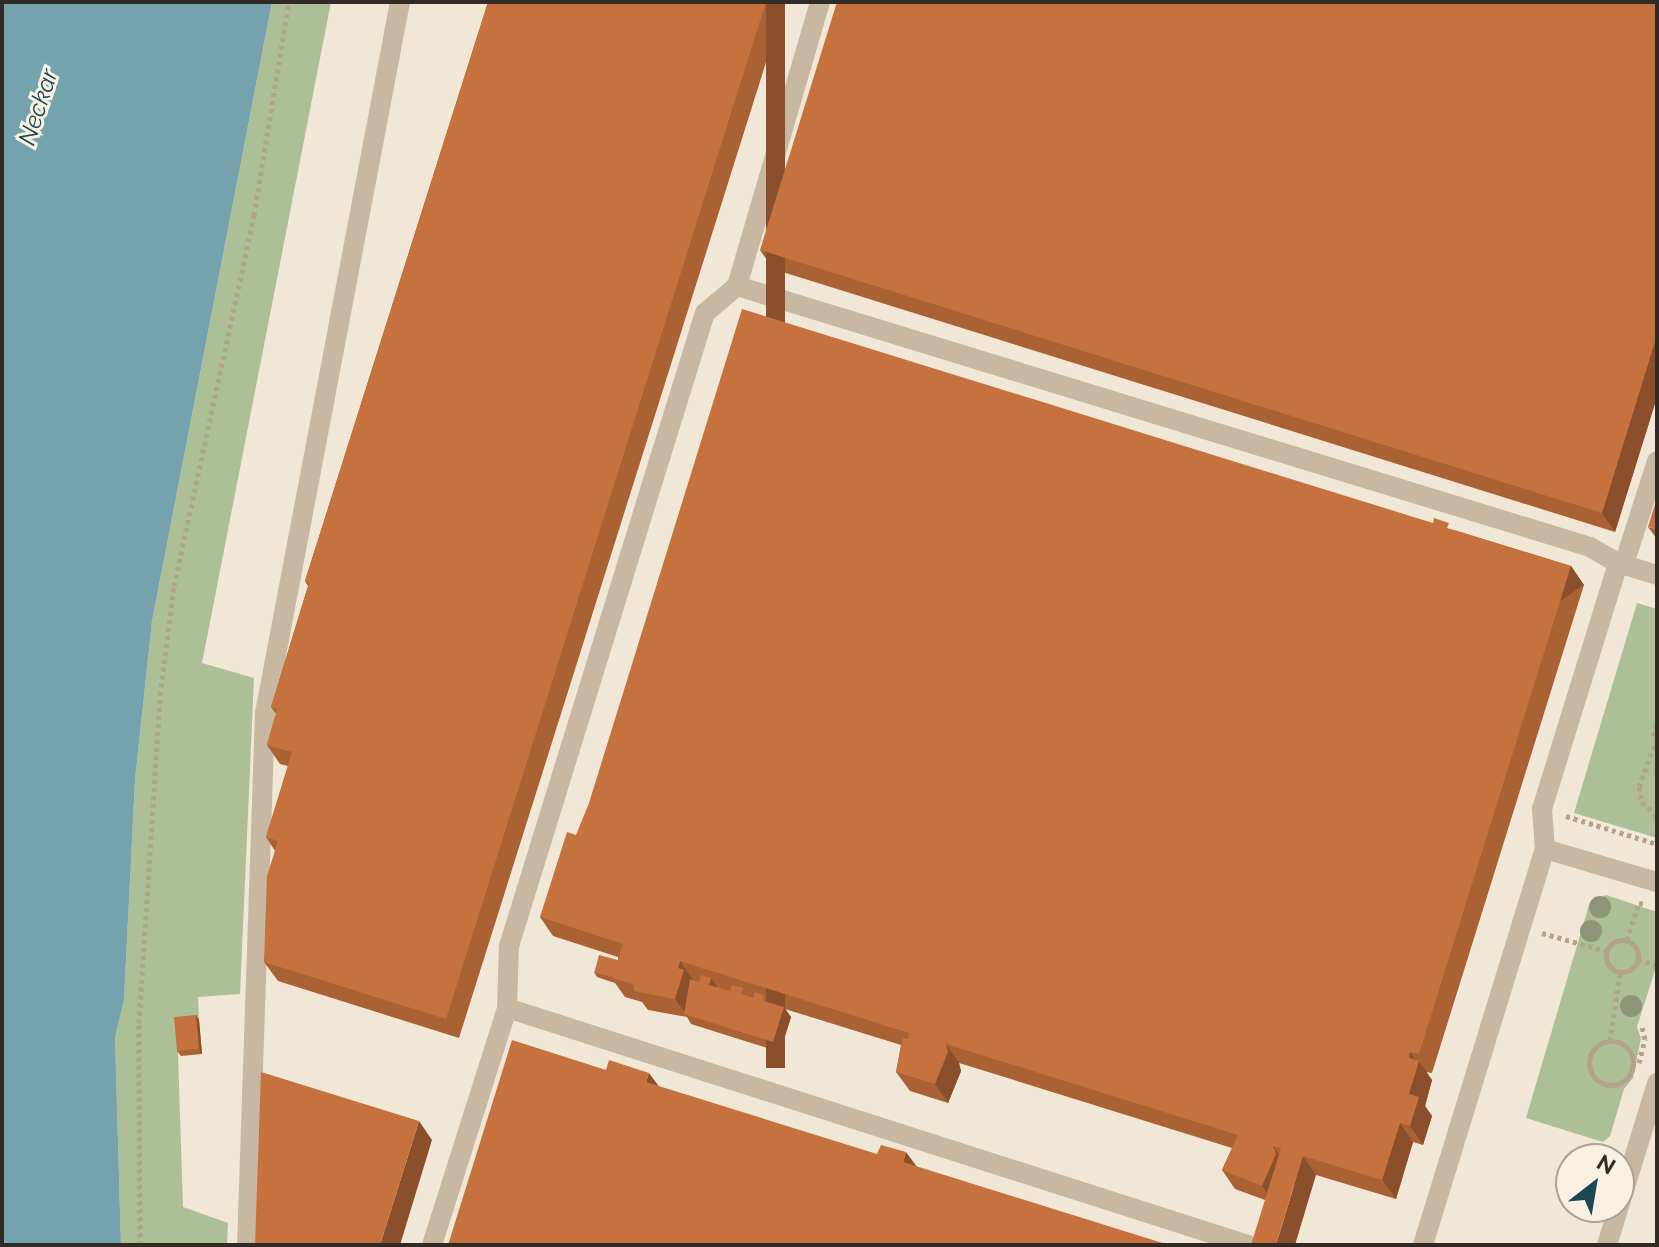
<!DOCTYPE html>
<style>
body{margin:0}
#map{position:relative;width:1659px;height:1247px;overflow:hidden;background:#f0e7d6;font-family:Raleway,sans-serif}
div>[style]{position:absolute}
.green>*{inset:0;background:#acbf96}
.water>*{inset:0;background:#75a3ad}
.path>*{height:5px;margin-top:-2.5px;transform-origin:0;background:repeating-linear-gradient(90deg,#b3a38d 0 4px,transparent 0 8px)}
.path>.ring{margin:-2.5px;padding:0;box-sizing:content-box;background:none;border:5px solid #b3a38d;border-radius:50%}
.minor>*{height:20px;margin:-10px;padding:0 10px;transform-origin:10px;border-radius:10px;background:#c8b8a2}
.trees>*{width:22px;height:22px;margin:-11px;border-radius:50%;background:#8d9477}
.wall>*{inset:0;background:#aa6235}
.shaded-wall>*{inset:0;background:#8b502b;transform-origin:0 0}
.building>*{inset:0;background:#c6723e;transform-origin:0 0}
span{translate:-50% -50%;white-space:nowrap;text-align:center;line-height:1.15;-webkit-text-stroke:6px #f8f1e2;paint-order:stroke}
.water-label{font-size:24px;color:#1b4853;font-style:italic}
.frame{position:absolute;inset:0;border:4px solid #322b25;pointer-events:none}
.north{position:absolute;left:1555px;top:1143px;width:80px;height:80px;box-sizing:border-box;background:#f8f1e2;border:2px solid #a9a296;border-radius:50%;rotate:31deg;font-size:22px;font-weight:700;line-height:32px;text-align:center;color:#322b25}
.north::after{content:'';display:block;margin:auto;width:28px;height:36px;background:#1b4853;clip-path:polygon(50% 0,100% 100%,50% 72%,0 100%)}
</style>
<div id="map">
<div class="green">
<div style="clip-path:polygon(272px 2px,331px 2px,202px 663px,254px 678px,240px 994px,198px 997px,199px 1020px,177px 1023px,183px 1207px,228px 1223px,227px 1245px,121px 1245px,115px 1038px,124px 1000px,135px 780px,152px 621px)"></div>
<div style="clip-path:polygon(1637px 603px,1657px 609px,1657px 838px,1574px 813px)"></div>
<div style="clip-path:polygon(1606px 895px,1657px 912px,1657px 964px,1637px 1027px,1641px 1038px,1633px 1078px,1624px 1089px,1610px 1136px,1603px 1142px,1526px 1118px,1589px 905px)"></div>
</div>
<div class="water">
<div style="clip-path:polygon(2px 2px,272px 2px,152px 621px,135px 780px,124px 1000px,115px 1038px,121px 1245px,2px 1245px)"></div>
</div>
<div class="path">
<div style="left:1653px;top:736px;width:12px;rotate:-70deg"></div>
<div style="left:1657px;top:738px;width:52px;rotate:110.2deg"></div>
<div style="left:1639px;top:787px;width:15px;rotate:79deg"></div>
<div style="left:1642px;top:802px;width:21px;rotate:43deg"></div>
<div style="left:1566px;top:816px;width:95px;rotate:17.1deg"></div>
<div style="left:1542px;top:933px;width:67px;rotate:15.5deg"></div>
<div class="ring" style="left:1606px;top:940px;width:27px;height:27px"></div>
<div style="left:1627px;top:940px;width:39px;rotate:-72deg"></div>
<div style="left:1639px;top:903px;width:4px;rotate:14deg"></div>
<div style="left:1638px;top:960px;width:20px;rotate:15deg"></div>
<div class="ring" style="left:1589px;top:1041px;width:39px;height:39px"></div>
<div style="left:1610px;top:1041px;width:69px;rotate:-81.6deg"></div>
<div style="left:1639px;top:1063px;width:25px;rotate:-76deg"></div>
<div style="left:1645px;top:1039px;width:12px;rotate:-104deg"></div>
<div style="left:140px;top:1245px;width:222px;rotate:-90.3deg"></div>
<div style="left:139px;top:1023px;width:329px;rotate:-86.3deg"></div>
<div style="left:160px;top:695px;width:110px;rotate:-82.7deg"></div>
<div style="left:174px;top:586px;width:380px;rotate:-77.8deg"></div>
<div style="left:254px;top:215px;width:216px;rotate:-80.7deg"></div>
</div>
<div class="minor">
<div style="left:737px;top:286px;width:892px;rotate:17.01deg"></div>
<div style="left:1590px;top:547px;width:32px;rotate:30deg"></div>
<div style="left:1618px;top:563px;width:41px;rotate:17.1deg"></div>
<div style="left:1624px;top:564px;width:108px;rotate:-72.2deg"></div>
<div style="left:1545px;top:849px;width:117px;rotate:16.4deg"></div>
<div style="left:507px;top:1008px;width:778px;rotate:17.74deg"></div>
<div style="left:247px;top:1245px;width:532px;rotate:-88.06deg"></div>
<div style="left:265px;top:713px;width:724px;rotate:-79.25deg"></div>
<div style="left:432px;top:1245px;width:249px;rotate:-72.4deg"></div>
<div style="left:507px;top:1008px;width:62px;rotate:-88.2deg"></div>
<div style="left:509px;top:946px;width:511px;rotate:-72.81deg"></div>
<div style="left:660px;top:458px;width:152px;rotate:-72.8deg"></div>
<div style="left:705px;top:313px;width:42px;rotate:-40.2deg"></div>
<div style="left:737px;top:286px;width:296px;rotate:-73.7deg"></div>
<div style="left:1423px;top:1245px;width:414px;rotate:-72.9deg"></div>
<div style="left:1545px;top:849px;width:40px;rotate:-94.3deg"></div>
<div style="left:1542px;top:809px;width:257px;rotate:-72.8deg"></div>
<div style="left:1607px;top:1245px;width:170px;rotate:-72.8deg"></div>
</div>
<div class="trees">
<div style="left:1600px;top:907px"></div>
<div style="left:1591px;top:931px"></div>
<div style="left:1631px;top:1006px"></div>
</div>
<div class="wall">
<div style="clip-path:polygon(488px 2px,785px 2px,459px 1038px,278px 981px,264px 962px,275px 851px,266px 837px,288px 766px,280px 764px,267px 745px,276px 714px,271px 707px,308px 586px,305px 581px)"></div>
<div style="clip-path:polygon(1657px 2px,1657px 397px,1615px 532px,773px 269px,760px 250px)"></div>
<div style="clip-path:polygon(1648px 527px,1657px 529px,1657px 539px)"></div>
<div style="clip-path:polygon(1454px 530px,1571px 566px,1584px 585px,1432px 1073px,1426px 1072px,1432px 1080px,1425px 1106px,1432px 1116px,1423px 1145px,1413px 1142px,1396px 1199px,1316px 1175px,1265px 1200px,1235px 1189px,1222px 1170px,1232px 1148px,959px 1063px,961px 1071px,948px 1103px,910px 1091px,896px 1072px,901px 1045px,785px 1009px,791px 1017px,780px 1052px,691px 1024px,687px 1017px,648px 1010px,642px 1002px,625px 997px,615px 983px,597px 977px,594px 972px,618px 960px,618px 957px,553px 936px,540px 917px,576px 835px)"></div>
<div style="clip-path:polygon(196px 1015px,199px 1020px,202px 1054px,181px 1056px,177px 1051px)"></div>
</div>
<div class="shaded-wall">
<div style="left:766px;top:2px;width:19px;height:1066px"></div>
<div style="clip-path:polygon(1657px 335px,1657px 397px,1615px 532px,1602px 513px)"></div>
<div style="left:1571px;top:566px;width:23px;height:511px;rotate:56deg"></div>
<div style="clip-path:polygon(680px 961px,693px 980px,686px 1014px,675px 999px,678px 968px)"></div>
<div style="clip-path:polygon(711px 978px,718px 988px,709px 985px)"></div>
<div style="clip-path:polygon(784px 1007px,791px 1017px,780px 1052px,773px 1042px)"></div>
<div style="clip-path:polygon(196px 1015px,199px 1020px,202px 1054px,199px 1049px)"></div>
<div style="clip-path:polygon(946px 1044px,959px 1063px,961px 1071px,948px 1103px,935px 1084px)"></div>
<div style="clip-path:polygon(1410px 1052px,1418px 1063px,1419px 1061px,1432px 1080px,1425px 1106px,1432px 1116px,1423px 1145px,1410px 1126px,1409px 1058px)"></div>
<div style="clip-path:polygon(649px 1073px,663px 1092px,646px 1082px)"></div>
<div style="clip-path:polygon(419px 1121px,432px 1140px,400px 1245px,380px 1245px)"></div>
<div style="clip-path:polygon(1400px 1123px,1413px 1142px,1396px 1199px,1382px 1180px)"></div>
<div style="clip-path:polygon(1273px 1146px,1287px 1165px,1276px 1205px,1262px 1186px)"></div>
<div style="clip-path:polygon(906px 1152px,920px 1171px,903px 1162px)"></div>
<div style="clip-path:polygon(1303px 1156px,1316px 1175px,1295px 1245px,1276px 1245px)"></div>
</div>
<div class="building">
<div style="clip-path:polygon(488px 2px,766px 2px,446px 1019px,264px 962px,267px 876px,278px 841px,266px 837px,292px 752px,267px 745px,277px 709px,271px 707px,309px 583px,305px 581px)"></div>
<div style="clip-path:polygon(837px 2px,1657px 2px,1657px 335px,1602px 513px,760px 250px)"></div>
<div style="clip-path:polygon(742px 309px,1433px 523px,1434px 518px,1449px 523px,1447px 528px,1571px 566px,1419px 1054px,1410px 1052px,1409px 1058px,1419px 1061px,1409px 1094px,1419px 1097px,1410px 1126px,1400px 1123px,1382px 1180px,1303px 1156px,1276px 1245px,1251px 1245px,1281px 1148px,1273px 1146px,1276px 1154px,1262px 1186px,1222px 1170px,1238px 1135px,946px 1044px,948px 1052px,935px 1084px,896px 1072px,903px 1038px,908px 1039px,909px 1033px,680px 961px,678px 968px,684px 970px,675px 999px,634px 991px,633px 984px,612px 978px,623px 944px,540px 917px,567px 832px,576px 835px,589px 803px)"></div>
<div style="clip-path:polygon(1657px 498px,1657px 529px,1648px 527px)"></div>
<div style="left:599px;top:955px;width:20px;height:18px;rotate:15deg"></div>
<div style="clip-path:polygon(701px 975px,711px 978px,709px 985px,730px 991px,732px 985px,743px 988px,741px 994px,753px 998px,755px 992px,764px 995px,763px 1001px,784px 1007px,773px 1042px,684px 1014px,690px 979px,699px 982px)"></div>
<div style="left:196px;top:1015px;width:34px;height:22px;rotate:85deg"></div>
<div style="clip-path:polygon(512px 1040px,606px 1070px,609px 1060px,649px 1073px,646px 1082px,877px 1154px,881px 1145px,906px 1152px,903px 1162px,1169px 1245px,448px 1245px)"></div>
<div style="clip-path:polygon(261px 1072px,419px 1121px,380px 1245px,255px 1245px)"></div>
</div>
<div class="water-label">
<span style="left:38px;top:107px;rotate:-72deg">Neckar</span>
</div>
<div class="frame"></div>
<div class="north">N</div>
</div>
